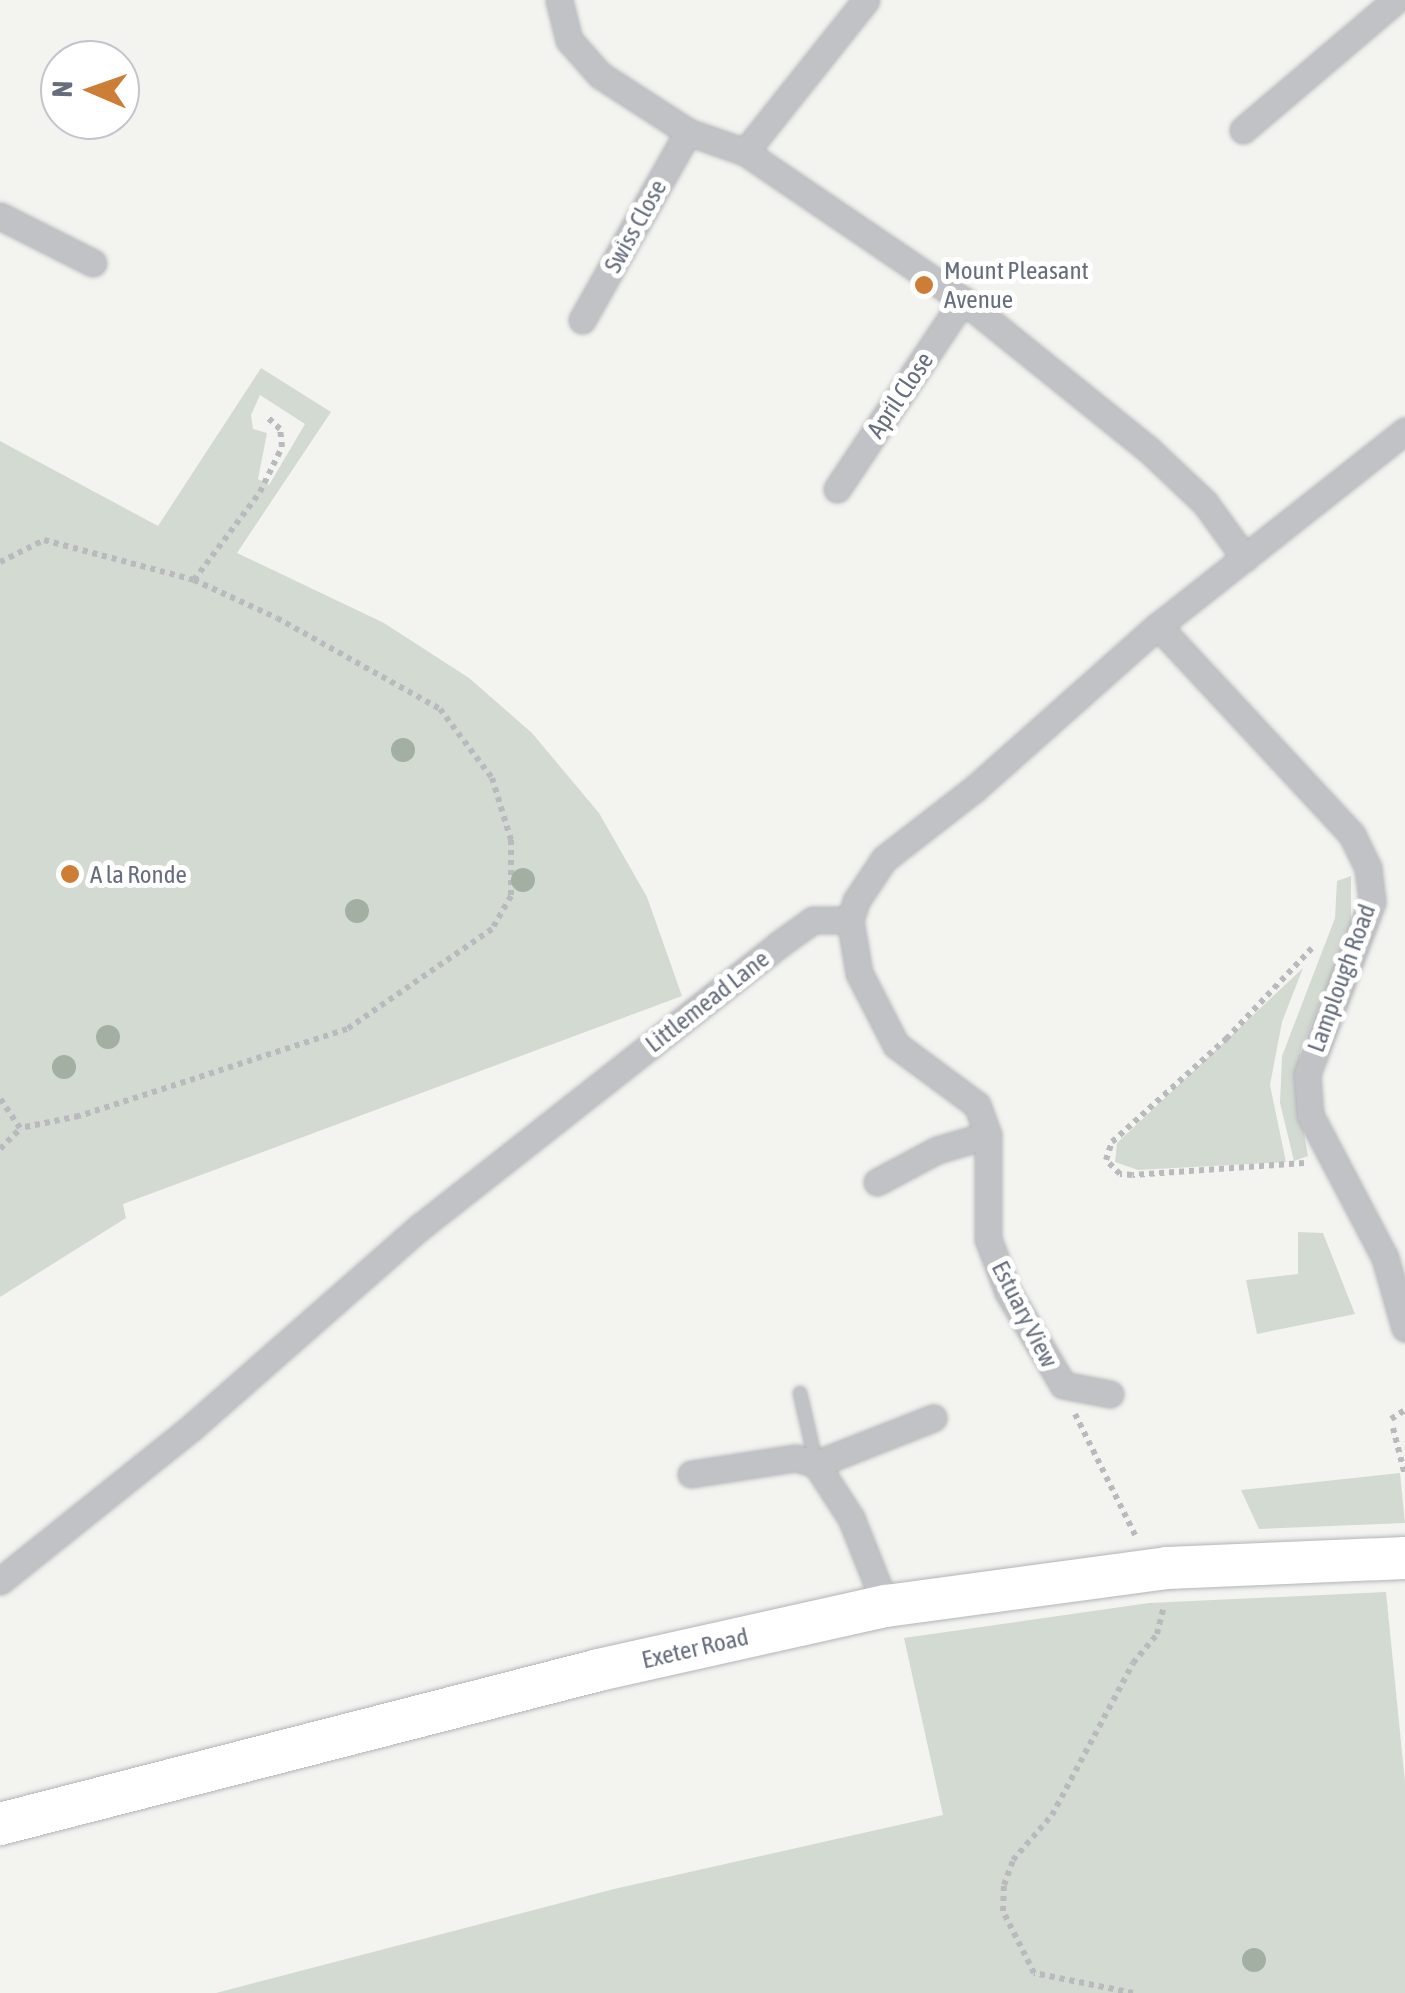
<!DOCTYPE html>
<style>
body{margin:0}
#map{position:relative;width:1405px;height:1993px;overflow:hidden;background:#f3f4f0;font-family:"Asap Condensed",sans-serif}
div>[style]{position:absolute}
.green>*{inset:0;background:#d3dad2}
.path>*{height:6px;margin-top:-3px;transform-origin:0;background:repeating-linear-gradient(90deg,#b9babd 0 5px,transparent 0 10px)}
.roads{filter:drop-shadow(0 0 2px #b2b4b8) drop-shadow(0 0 2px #b2b4b8)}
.service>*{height:12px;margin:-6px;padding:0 6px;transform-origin:6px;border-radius:6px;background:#c0c2c5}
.minor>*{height:25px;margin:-12.5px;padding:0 12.5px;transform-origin:12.5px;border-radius:12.5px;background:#c0c2c5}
.trunk>*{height:42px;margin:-21px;padding:0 21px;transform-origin:21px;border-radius:21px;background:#fff}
.trees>*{width:24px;height:24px;margin:-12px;border-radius:50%;background:#a4afa4}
.dots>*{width:28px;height:28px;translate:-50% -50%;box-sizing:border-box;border:5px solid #fff;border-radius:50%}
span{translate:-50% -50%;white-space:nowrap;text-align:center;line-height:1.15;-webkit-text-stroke:10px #fff;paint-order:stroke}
.street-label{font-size:25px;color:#666e7e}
.poi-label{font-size:25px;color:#666e7e}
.left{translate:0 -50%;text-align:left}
.north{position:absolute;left:40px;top:40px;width:100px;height:100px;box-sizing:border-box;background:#fff;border:2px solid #c2c5cb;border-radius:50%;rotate:272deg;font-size:28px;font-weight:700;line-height:40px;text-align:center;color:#666e7e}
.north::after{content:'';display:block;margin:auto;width:35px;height:45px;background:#cd7d36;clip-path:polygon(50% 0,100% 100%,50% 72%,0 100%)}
</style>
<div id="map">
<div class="green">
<div style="clip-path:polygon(evenodd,261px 368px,331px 412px,237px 553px,384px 623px,469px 678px,532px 733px,599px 813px,647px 897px,682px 996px,123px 1204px,126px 1218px,0 1297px,0 441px,158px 526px,261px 368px,260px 395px,305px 424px,269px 485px,258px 479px,267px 433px,253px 429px,251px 415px,260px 395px)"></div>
<div style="clip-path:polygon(1351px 876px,1351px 928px,1301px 1049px,1295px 1082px,1308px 1156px,1294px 1161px,1280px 1103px,1282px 1056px,1335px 918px,1337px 881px)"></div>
<div style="clip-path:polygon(1303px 968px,1282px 1022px,1270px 1085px,1286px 1162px,1138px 1170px,1115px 1162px,1117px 1143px)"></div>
<div style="clip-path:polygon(1298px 1232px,1323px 1233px,1355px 1314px,1257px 1334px,1246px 1280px,1298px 1274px)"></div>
<div style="clip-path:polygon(1400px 1473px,1405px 1523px,1259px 1529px,1241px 1490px)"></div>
<div style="clip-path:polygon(1386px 1592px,1405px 1782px,1405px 1993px,216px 1993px,614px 1889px,943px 1815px,904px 1638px,1149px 1603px)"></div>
</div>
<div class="path">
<div style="left:0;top:562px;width:49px;rotate:-26.6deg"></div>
<div style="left:44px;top:540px;width:155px;rotate:14.9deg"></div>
<div style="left:194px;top:580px;width:91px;rotate:24.6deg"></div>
<div style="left:277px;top:618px;width:187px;rotate:29.2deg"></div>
<div style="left:440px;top:709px;width:86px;rotate:53deg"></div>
<div style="left:492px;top:778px;width:65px;rotate:73deg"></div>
<div style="left:511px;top:840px;width:56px;rotate:90deg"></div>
<div style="left:511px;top:896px;width:38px;rotate:120deg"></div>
<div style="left:492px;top:929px;width:176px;rotate:145.4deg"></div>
<div style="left:347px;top:1029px;width:282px;rotate:162deg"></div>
<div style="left:79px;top:1116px;width:60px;rotate:168.5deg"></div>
<div style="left:20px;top:1128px;width:36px;rotate:-124deg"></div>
<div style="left:194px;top:580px;width:110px;rotate:-53.1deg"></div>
<div style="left:260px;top:492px;width:50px;rotate:-63.9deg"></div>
<div style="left:282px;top:447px;width:18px;rotate:-96deg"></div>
<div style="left:280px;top:429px;width:19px;rotate:-137deg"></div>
<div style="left:0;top:1149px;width:28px;rotate:-45deg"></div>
<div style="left:1304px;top:1163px;width:172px;rotate:176deg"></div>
<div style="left:1132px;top:1175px;width:12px;rotate:-175deg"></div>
<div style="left:1120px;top:1174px;width:20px;rotate:-135deg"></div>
<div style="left:1106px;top:1160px;width:19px;rotate:-72deg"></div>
<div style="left:1112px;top:1142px;width:154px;rotate:-42.1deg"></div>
<div style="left:1226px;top:1039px;width:129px;rotate:-46.6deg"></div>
<div style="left:1075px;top:1414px;width:137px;rotate:63.6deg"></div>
<div style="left:1391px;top:1419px;width:17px;rotate:-33deg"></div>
<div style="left:1393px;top:1428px;width:49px;rotate:75.7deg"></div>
<div style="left:1133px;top:1993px;width:101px;rotate:-168.6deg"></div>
<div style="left:1034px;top:1973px;width:69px;rotate:-116.6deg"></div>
<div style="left:1003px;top:1911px;width:26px;rotate:-88deg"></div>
<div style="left:1004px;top:1885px;width:27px;rotate:-70deg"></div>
<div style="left:1013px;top:1860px;width:60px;rotate:-49.1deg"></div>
<div style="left:1052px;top:1815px;width:172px;rotate:-61.9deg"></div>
<div style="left:1133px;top:1663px;width:38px;rotate:-50deg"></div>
<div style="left:1157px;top:1634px;width:30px;rotate:-76deg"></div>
</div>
<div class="roads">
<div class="service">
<div style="left:800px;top:1393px;width:72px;rotate:77.1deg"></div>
</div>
<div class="minor">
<div style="left:559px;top:0;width:41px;rotate:76deg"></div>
<div style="left:569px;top:40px;width:47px;rotate:48.5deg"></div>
<div style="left:600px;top:75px;width:105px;rotate:32.9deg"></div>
<div style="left:688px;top:132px;width:60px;rotate:19.3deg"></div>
<div style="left:745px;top:152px;width:263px;rotate:34.2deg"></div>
<div style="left:963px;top:300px;width:239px;rotate:38.9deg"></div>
<div style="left:1149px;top:450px;width:77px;rotate:43.4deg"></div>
<div style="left:1205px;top:503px;width:68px;rotate:54deg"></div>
<div style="left:1243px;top:130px;width:201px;rotate:-40.4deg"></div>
<div style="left:745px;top:152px;width:194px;rotate:-51.5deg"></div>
<div style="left:0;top:216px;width:104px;rotate:26.8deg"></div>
<div style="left:582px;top:320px;width:216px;rotate:-60.6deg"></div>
<div style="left:837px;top:489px;width:227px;rotate:-56.3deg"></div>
<div style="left:1158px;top:626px;width:285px;rotate:47.1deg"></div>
<div style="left:1352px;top:835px;width:37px;rotate:64deg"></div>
<div style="left:1368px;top:868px;width:34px;rotate:83deg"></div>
<div style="left:1372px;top:902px;width:184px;rotate:110.7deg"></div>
<div style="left:1307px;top:1074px;width:41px;rotate:85.8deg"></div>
<div style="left:1310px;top:1115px;width:161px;rotate:62.3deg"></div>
<div style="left:1385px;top:1258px;width:73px;rotate:74.1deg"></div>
<div style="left:877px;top:1182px;width:68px;rotate:-28.1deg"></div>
<div style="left:937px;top:1150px;width:53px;rotate:-16.4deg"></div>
<div style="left:1110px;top:1394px;width:48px;rotate:-169.2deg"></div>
<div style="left:1063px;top:1385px;width:108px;rotate:-120.6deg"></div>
<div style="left:1008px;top:1292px;width:57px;rotate:-110.7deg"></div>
<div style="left:988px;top:1239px;width:104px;rotate:-90deg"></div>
<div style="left:988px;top:1135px;width:32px;rotate:-110deg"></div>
<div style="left:977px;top:1105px;width:101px;rotate:-143.5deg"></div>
<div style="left:896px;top:1045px;width:81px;rotate:-117.2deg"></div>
<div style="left:859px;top:973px;width:54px;rotate:-99.6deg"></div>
<div style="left:850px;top:920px;width:20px;rotate:-72deg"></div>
<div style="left:856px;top:901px;width:50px;rotate:-56.3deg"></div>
<div style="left:884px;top:859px;width:113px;rotate:-37.8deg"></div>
<div style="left:973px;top:790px;width:247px;rotate:-41.6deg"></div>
<div style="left:1158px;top:626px;width:315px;rotate:-38.3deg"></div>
<div style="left:816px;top:1464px;width:126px;rotate:-21.5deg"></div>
<div style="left:691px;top:1474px;width:106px;rotate:-8.7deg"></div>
<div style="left:796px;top:1458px;width:21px;rotate:17deg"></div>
<div style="left:816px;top:1464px;width:64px;rotate:57.1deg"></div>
<div style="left:851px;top:1518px;width:95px;rotate:68.3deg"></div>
<div style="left:0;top:1581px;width:245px;rotate:-38.7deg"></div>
<div style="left:191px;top:1428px;width:305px;rotate:-41.3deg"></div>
<div style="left:420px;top:1227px;width:456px;rotate:-38.2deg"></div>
<div style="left:778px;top:945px;width:43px;rotate:-35.5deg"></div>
<div style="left:813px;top:920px;width:37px"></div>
</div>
<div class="trunk">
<div style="left:0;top:1824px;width:618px;rotate:-14.42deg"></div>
<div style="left:599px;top:1670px;width:294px;rotate:-12.6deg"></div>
<div style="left:886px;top:1606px;width:284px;rotate:-7.7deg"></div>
<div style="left:1167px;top:1568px;width:238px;rotate:-2.4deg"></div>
</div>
</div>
<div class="trees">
<div style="left:403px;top:750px"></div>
<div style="left:523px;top:880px"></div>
<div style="left:357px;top:911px"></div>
<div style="left:108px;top:1037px"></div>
<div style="left:64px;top:1067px"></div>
<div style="left:1254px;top:1960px"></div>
</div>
<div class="dots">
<div style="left:924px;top:285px;background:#cd7d36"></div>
<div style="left:70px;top:874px;background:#cd7d36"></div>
</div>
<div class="street-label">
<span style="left:635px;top:226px;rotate:-61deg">Swiss Close</span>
<span style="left:900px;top:395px;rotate:-56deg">April Close</span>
<span style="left:1341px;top:978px;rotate:-70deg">Lamplough Road</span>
<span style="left:707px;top:1001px;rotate:-38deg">Littlemead Lane</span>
<span style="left:1025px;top:1314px;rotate:63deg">Estuary View</span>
<span style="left:695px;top:1648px;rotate:-13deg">Exeter Road</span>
</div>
<div class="poi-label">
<span class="left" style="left:944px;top:285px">Mount Pleasant<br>Avenue</span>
<span class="left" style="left:90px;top:874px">A la Ronde</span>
</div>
<div class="north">N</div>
</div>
